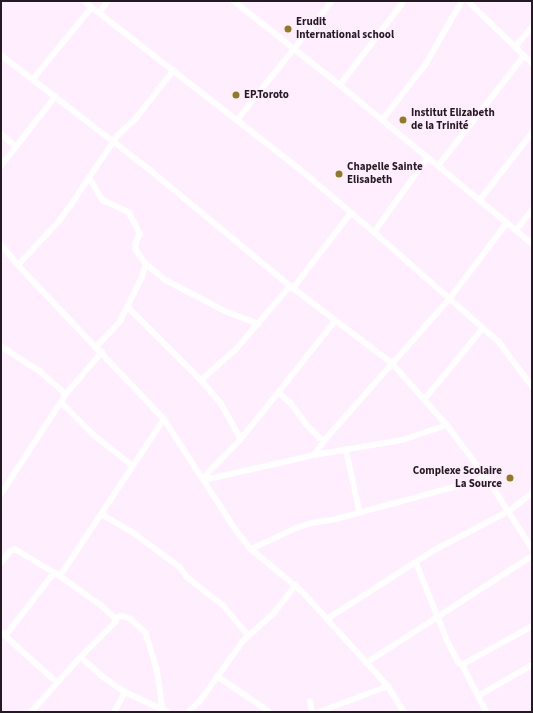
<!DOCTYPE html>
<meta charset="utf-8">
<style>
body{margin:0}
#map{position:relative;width:533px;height:713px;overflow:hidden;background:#ffeefd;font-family:"Source Sans 3",sans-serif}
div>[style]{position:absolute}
.minor>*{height:5.5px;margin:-2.75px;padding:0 2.75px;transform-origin:2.75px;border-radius:2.75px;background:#fff}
.dots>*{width:11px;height:11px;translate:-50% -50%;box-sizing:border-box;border:2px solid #ffeefd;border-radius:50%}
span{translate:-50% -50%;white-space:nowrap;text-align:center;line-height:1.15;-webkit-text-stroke:3px #ffeefd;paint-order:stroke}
.poi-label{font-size:11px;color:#241a23;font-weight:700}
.left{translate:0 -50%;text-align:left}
.right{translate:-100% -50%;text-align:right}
.frame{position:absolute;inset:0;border:2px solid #241a23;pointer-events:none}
</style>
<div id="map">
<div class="minor">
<div style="left:84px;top:1px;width:281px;rotate:37.9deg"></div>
<div style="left:306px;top:174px;width:89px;rotate:40.5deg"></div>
<div style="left:374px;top:232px;width:167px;rotate:41.3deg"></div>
<div style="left:499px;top:342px;width:55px;rotate:53.1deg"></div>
<div style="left:234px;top:1px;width:135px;rotate:38.4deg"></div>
<div style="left:340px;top:85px;width:249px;rotate:39.5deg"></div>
<div style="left:468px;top:1px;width:89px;rotate:44.1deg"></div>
<div style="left:99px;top:13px;width:15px;rotate:-53deg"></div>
<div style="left:515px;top:47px;width:26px;rotate:-50deg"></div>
<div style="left:1px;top:55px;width:187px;rotate:37.6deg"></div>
<div style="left:149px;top:169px;width:187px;rotate:39.6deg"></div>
<div style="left:293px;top:288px;width:126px;rotate:37.2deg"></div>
<div style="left:393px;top:364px;width:81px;rotate:48.5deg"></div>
<div style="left:447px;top:425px;width:66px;rotate:53deg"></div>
<div style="left:487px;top:478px;width:83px;rotate:57.3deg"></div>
<div style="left:33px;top:79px;width:93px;rotate:-50.7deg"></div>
<div style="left:340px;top:85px;width:106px;rotate:-52.7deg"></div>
<div style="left:237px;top:120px;width:152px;rotate:-51.4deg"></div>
<div style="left:382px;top:120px;width:70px;rotate:-52deg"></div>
<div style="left:425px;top:65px;width:74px;rotate:-60deg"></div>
<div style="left:1px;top:134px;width:19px;rotate:39deg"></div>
<div style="left:1px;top:166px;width:88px;rotate:-52deg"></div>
<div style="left:438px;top:166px;width:140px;rotate:-52deg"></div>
<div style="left:89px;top:177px;width:27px;rotate:59deg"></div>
<div style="left:103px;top:200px;width:29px;rotate:25deg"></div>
<div style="left:129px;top:212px;width:25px;rotate:63deg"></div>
<div style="left:140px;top:234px;width:11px;rotate:112deg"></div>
<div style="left:136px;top:244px;width:6px;rotate:90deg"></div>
<div style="left:136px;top:250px;width:17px;rotate:54deg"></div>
<div style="left:146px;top:264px;width:26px;rotate:39deg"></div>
<div style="left:166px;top:280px;width:67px;rotate:27.7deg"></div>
<div style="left:225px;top:311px;width:36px;rotate:21deg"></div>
<div style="left:479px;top:201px;width:86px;rotate:-52.1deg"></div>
<div style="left:516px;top:230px;width:26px;rotate:-51deg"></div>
<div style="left:374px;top:232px;width:92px;rotate:-54.2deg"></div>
<div style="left:1px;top:244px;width:27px;rotate:51deg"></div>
<div style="left:18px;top:265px;width:212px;rotate:46.5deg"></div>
<div style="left:164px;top:419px;width:132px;rotate:57deg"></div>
<div style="left:236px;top:530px;width:24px;rotate:52deg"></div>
<div style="left:251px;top:549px;width:67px;rotate:39.6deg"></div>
<div style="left:303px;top:592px;width:127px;rotate:47.9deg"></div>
<div style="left:388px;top:686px;width:31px;rotate:58deg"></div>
<div style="left:18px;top:265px;width:60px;rotate:-47deg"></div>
<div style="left:59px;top:221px;width:26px;rotate:-54deg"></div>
<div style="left:74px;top:200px;width:77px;rotate:-56.1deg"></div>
<div style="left:117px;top:136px;width:26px;rotate:-43deg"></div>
<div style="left:136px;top:118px;width:61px;rotate:-51.6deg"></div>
<div style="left:293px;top:288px;width:95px;rotate:-52.3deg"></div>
<div style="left:128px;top:307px;width:103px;rotate:45deg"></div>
<div style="left:201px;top:380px;width:30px;rotate:49deg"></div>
<div style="left:221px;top:403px;width:41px;rotate:60.9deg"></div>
<div style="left:1px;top:346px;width:48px;rotate:33deg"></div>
<div style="left:41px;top:372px;width:33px;rotate:41deg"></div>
<div style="left:97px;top:346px;width:34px;rotate:-47deg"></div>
<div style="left:120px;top:321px;width:47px;rotate:-63.4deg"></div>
<div style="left:141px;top:279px;width:16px;rotate:-72deg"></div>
<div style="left:201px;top:380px;width:47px;rotate:-41.5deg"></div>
<div style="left:236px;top:349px;width:83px;rotate:-49.4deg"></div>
<div style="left:279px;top:393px;width:16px;rotate:40deg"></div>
<div style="left:291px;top:403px;width:27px;rotate:54deg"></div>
<div style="left:307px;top:425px;width:18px;rotate:45deg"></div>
<div style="left:320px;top:438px;width:5px;rotate:22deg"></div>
<div style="left:424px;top:400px;width:93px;rotate:-50.7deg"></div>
<div style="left:61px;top:402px;width:47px;rotate:45deg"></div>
<div style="left:94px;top:435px;width:48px;rotate:38.3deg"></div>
<div style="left:346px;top:449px;width:65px;rotate:77.5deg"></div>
<div style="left:314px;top:455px;width:25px;rotate:-53deg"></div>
<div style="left:329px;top:435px;width:183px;rotate:-48.5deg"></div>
<div style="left:450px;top:298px;width:94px;rotate:-52.8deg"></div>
<div style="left:203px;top:478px;width:54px;rotate:-45.7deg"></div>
<div style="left:241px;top:439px;width:151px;rotate:-51.5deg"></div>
<div style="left:204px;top:480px;width:113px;rotate:-12.8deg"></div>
<div style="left:314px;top:455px;width:89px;rotate:-9.7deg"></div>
<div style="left:402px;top:440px;width:47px;rotate:-18.4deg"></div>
<div style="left:1px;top:494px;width:119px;rotate:-57deg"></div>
<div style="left:66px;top:394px;width:55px;rotate:-49.4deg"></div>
<div style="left:101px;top:514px;width:39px;rotate:30deg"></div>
<div style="left:135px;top:534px;width:56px;rotate:36.3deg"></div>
<div style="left:180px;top:567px;width:12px;rotate:55deg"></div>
<div style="left:187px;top:577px;width:46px;rotate:37.9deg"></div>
<div style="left:223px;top:605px;width:40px;rotate:50deg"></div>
<div style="left:251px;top:549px;width:50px;rotate:-25deg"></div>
<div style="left:296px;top:528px;width:16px;rotate:-18deg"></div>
<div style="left:311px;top:523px;width:25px;rotate:-9deg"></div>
<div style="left:336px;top:519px;width:156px;rotate:-15.2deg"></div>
<div style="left:416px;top:562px;width:86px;rotate:68.2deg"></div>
<div style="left:448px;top:642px;width:24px;rotate:62deg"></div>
<div style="left:459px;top:663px;width:4px;rotate:34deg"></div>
<div style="left:1px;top:563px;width:15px;rotate:-53deg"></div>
<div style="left:10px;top:551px;width:5px;rotate:-22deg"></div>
<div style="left:15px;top:549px;width:52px;rotate:31deg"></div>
<div style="left:60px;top:576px;width:50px;rotate:35.3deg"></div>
<div style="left:101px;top:605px;width:21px;rotate:43deg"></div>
<div style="left:116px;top:619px;width:3px;rotate:90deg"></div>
<div style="left:116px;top:622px;width:49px;rotate:135deg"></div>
<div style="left:81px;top:657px;width:74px;rotate:131.7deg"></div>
<div style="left:60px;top:576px;width:188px;rotate:-56.5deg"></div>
<div style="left:115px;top:618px;width:7px;rotate:-16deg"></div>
<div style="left:122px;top:616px;width:9px;rotate:18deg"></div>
<div style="left:131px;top:619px;width:21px;rotate:43deg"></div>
<div style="left:146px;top:633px;width:38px;rotate:73deg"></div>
<div style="left:157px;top:669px;width:40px;rotate:81.5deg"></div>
<div style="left:327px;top:619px;width:126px;rotate:-32.7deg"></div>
<div style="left:433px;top:551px;width:86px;rotate:-27.8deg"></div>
<div style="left:509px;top:511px;width:29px;rotate:-38deg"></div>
<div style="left:1px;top:632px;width:76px;rotate:41.8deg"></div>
<div style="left:6px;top:635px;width:78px;rotate:-52.3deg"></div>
<div style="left:81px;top:657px;width:28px;rotate:42deg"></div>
<div style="left:102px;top:676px;width:28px;rotate:35deg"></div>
<div style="left:125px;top:692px;width:47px;rotate:24.9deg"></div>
<div style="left:366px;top:663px;width:197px;rotate:-32.8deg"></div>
<div style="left:217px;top:676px;width:64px;rotate:34.2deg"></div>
<div style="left:478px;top:696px;width:62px;rotate:-29.9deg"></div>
<div style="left:310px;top:701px;width:11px;rotate:75deg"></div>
<div style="left:114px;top:712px;width:23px;rotate:-61deg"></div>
<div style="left:188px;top:712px;width:15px;rotate:-42deg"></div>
<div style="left:199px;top:702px;width:75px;rotate:-54.2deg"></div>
<div style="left:243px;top:641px;width:42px;rotate:-42.1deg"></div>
<div style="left:274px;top:613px;width:36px;rotate:-52deg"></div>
<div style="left:319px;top:712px;width:74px;rotate:-20.6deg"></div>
<div style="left:486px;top:712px;width:53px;rotate:-117.1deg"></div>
<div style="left:462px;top:665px;width:80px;rotate:-29.1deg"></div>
</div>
<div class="dots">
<div style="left:288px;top:29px;background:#917a20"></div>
<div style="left:236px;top:95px;background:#917a20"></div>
<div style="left:403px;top:120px;background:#917a20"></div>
<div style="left:339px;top:174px;background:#917a20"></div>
<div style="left:510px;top:478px;background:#917a20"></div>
</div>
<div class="poi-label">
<span class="left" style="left:296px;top:29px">Erudit<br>International school</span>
<span class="left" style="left:244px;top:95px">EP.Toroto</span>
<span class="left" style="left:411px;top:120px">Institut Elizabeth<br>de la Trinité</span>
<span class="left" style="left:347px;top:174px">Chapelle Sainte<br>Elisabeth</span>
<span class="right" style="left:502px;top:478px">Complexe Scolaire<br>La Source</span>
</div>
<div class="frame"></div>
</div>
